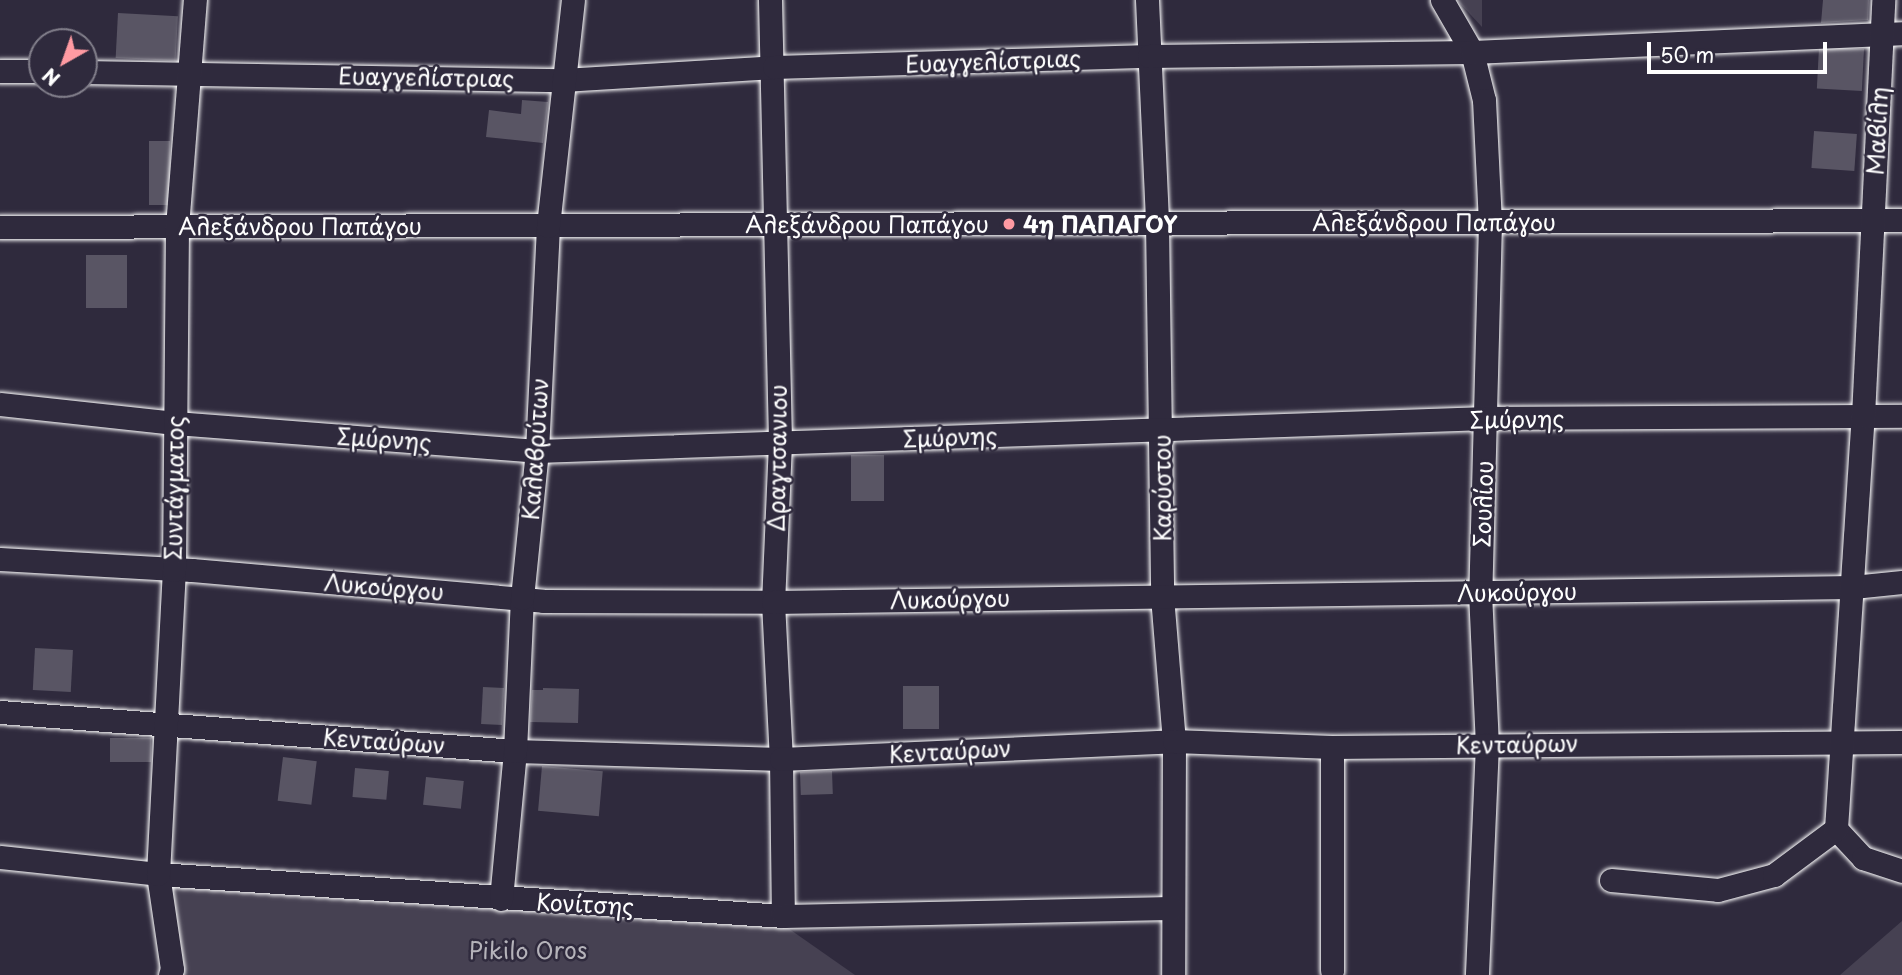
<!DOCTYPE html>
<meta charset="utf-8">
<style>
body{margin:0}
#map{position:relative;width:1902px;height:975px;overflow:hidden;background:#2f2a3d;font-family:"Playpen Sans",sans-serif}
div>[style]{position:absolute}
.green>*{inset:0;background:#464152}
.building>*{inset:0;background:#595564;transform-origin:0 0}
.roads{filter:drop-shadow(0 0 2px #fff) drop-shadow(0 0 2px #fff)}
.minor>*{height:23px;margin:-11.5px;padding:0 11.5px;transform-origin:11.5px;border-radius:11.5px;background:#2f2a3d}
.dots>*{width:19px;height:19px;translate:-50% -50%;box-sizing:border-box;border:4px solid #2f2a3d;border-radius:50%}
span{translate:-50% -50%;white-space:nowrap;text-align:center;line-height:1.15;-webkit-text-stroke:5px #2f2a3d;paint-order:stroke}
.street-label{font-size:23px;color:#fff}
.poi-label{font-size:23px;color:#fff;font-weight:700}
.left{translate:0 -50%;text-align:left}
.park-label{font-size:23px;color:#b5b3ba}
.north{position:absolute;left:28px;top:28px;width:70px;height:70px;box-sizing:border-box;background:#2f2a3d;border:2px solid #827f8b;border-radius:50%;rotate:220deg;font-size:19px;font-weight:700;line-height:28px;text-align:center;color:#fff}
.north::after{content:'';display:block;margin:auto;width:24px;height:32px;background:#ff9aa2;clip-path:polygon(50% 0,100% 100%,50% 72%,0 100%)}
.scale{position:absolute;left:1647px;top:42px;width:180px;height:32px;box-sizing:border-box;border:4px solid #fff;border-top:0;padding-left:9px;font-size:21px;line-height:24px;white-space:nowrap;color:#fff;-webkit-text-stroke:5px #2f2a3d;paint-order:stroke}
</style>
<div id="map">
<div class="green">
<div style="clip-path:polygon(1457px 0,1482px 0,1482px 27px)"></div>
<div style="clip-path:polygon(169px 883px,785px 926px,855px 975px,179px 975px)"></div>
<div style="clip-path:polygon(1902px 921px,1902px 975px,1840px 975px)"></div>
</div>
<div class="building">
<div style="clip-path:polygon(1823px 0,1869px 0,1868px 20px,1821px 23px)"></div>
<div style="left:118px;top:13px;width:60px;height:45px;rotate:3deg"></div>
<div style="left:1864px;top:49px;width:42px;height:45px;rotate:93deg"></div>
<div style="clip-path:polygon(522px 100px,548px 102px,543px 143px,486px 137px,489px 110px,521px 114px)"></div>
<div style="left:1814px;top:131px;width:43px;height:37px;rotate:4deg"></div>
<div style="left:149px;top:141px;width:21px;height:64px"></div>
<div style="left:86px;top:255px;width:41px;height:53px"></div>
<div style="left:851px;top:455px;width:33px;height:46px"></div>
<div style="left:35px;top:648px;width:38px;height:42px;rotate:3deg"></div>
<div style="left:903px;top:686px;width:36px;height:43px"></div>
<div style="left:483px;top:687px;width:21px;height:37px;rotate:3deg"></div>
<div style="clip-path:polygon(543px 688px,579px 689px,578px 723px,530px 722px,532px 690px,543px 690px)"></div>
<div style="left:110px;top:738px;width:41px;height:24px"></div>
<div style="left:283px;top:757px;width:34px;height:44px;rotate:7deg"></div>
<div style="left:542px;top:766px;width:61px;height:45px;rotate:5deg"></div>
<div style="left:355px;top:768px;width:34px;height:29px;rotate:5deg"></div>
<div style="left:832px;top:771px;width:23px;height:32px;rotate:88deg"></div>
<div style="left:426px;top:777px;width:38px;height:28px;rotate:6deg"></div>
</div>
<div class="roads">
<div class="minor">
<div style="left:770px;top:0;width:443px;rotate:88.7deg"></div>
<div style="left:780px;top:443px;width:159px;rotate:92.5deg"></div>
<div style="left:773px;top:602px;width:157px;rotate:87.1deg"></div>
<div style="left:781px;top:759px;width:157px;rotate:89.3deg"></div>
<div style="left:1147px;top:0;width:223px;rotate:87.4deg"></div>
<div style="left:1157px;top:223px;width:373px;rotate:89.2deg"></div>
<div style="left:1162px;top:596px;width:145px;rotate:85.3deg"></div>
<div style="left:1174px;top:741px;width:234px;rotate:90.2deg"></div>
<div style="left:1442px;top:0;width:60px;rotate:60deg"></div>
<div style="left:1472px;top:52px;width:49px;rotate:76deg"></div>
<div style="left:1484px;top:100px;width:122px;rotate:87.2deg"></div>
<div style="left:1490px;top:222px;width:370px;rotate:91.5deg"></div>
<div style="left:1480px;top:592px;width:152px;rotate:87.4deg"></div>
<div style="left:1487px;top:744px;width:231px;rotate:92.5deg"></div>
<div style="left:0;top:71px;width:42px"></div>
<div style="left:84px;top:72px;width:479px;rotate:1deg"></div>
<div style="left:563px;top:80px;width:211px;rotate:-3.5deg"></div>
<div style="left:774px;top:67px;width:375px;rotate:-1.7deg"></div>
<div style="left:1149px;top:56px;width:323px;rotate:-0.7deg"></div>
<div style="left:1472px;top:52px;width:430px;rotate:-2.5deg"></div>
<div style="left:0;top:227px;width:1902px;rotate:-0.21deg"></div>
<div style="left:0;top:404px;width:176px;rotate:6.2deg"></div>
<div style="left:175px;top:423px;width:363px;rotate:4.4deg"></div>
<div style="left:537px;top:451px;width:950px;rotate:-1.99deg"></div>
<div style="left:1486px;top:418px;width:416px;rotate:-0.3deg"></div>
<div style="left:0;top:559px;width:192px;rotate:3.3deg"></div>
<div style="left:192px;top:570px;width:352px;rotate:5deg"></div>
<div style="left:543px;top:601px;width:230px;rotate:0.2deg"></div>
<div style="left:773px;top:602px;width:1080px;rotate:-0.8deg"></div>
<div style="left:1853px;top:587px;width:49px;rotate:-5.8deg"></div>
<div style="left:0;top:712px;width:516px;rotate:4.33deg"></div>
<div style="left:515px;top:751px;width:266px;rotate:1.7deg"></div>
<div style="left:781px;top:759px;width:393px;rotate:-2.6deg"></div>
<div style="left:1174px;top:741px;width:158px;rotate:2.2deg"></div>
<div style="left:1332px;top:747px;width:570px;rotate:-0.5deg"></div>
<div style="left:1836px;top:829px;width:40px;rotate:47deg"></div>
<div style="left:1863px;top:858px;width:41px;rotate:18.4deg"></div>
<div style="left:0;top:857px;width:159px;rotate:6.1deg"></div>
<div style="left:158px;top:874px;width:626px;rotate:3.84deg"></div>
<div style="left:783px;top:916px;width:388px;rotate:-1.2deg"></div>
<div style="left:1611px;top:880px;width:107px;rotate:5.3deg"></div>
<div style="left:1718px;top:890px;width:58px;rotate:-15deg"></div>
<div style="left:1774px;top:875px;width:77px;rotate:-36.6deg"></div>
<div style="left:1836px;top:829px;width:414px;rotate:-86.3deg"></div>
<div style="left:1863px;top:416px;width:416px;rotate:-87.2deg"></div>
<div style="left:501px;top:899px;width:149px;rotate:-84.6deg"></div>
<div style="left:515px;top:751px;width:153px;rotate:-87.4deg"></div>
<div style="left:522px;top:598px;width:148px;rotate:-84.2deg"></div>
<div style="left:537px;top:451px;width:225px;rotate:-87.2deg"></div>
<div style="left:548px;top:226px;width:227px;rotate:-83.7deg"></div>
<div style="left:1332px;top:970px;width:223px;rotate:-90deg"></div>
<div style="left:170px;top:975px;width:6px;rotate:-72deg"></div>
<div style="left:172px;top:969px;width:96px;rotate:-98.4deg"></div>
<div style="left:158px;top:874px;width:304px;rotate:-87deg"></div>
<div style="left:174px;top:570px;width:343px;rotate:-89.5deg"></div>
<div style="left:177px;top:227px;width:228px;rotate:-85.5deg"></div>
</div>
</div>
<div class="dots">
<div style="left:1009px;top:224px;background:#ff9aa2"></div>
</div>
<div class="street-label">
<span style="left:993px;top:61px;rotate:-2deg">Ευαγγελίστριας</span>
<span style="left:426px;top:77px;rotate:1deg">Ευαγγελίστριας</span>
<span style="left:1877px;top:131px;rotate:-87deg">Μαβίλη</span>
<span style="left:1434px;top:222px">Αλεξάνδρου Παπάγου</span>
<span style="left:867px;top:224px">Αλεξάνδρου Παπάγου</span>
<span style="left:300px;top:226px">Αλεξάνδρου Παπάγου</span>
<span style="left:1517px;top:419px;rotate:-1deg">Σμύρνης</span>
<span style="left:950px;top:437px;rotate:-2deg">Σμύρνης</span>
<span style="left:384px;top:439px;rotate:4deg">Σμύρνης</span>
<span style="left:535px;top:449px;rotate:-86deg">Καλαβρύτων</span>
<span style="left:777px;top:458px;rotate:-89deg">Δραγτσανιου</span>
<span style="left:174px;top:488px;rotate:-89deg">Συντάγματος</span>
<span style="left:1162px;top:488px;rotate:-90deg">Καρύστου</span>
<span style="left:1483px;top:504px;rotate:-88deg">Σουλίου</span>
<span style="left:384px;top:587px;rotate:5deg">Λυκούργου</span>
<span style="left:1517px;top:592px;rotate:-1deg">Λυκούργου</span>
<span style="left:950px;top:599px;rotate:-1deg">Λυκούργου</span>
<span style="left:384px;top:741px;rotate:4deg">Κενταύρων</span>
<span style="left:1517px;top:744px;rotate:-1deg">Κενταύρων</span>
<span style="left:950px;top:751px;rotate:-3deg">Κενταύρων</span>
<span style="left:585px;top:904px;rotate:3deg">Κονίτσης</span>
</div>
<div class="poi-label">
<span class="left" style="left:1023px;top:224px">4η ΠΑΠΑΓΟΥ</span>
</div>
<div class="park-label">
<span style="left:528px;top:950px">Pikilo Oros</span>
</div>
<div class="north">N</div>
<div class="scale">50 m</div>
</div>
